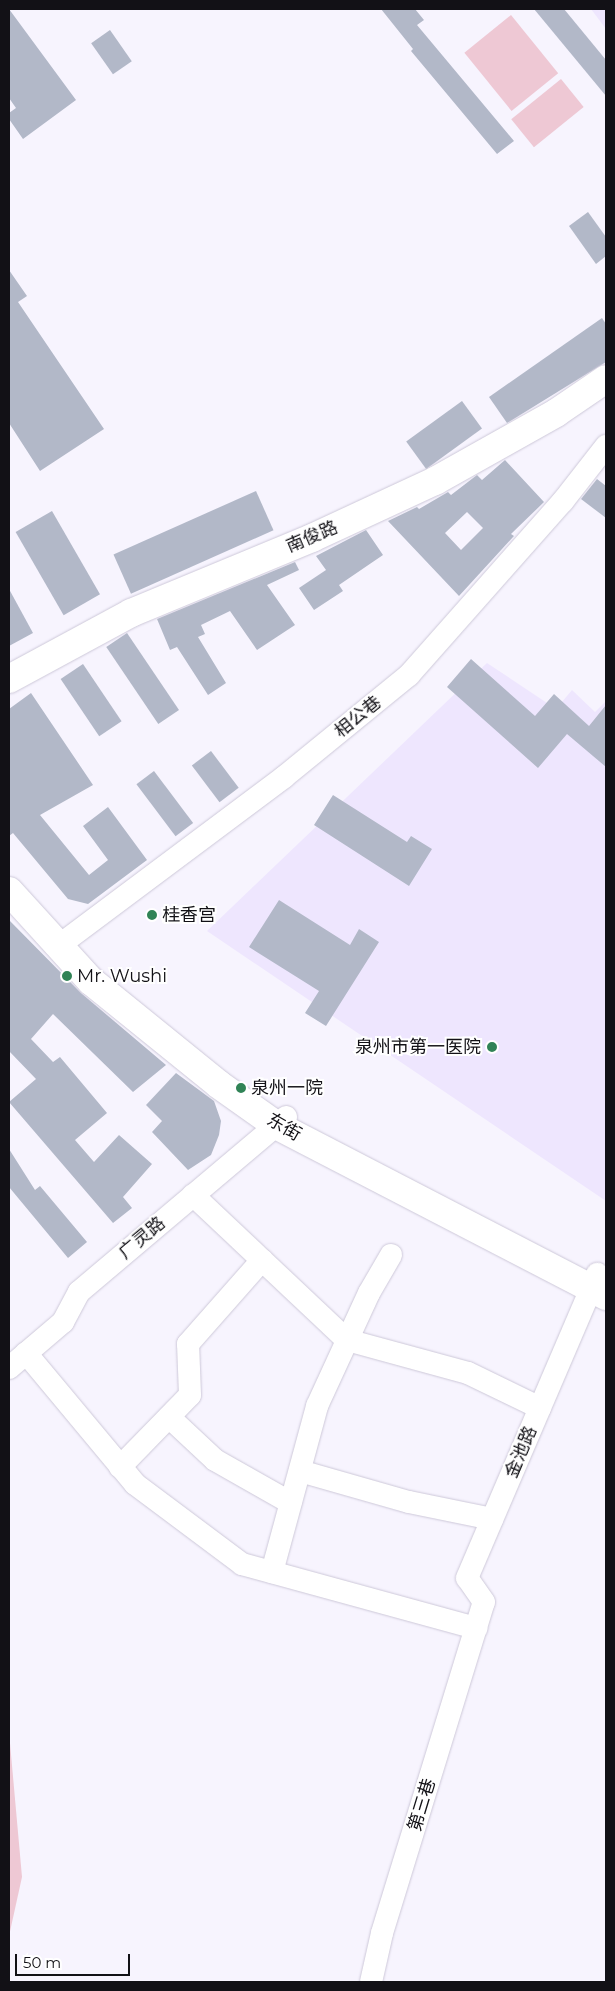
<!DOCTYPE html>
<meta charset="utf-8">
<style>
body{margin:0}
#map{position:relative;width:615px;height:1991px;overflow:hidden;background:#f7f4fe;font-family:Montserrat,"Noto Sans SC",sans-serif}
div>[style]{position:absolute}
.built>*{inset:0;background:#eee6fe}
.green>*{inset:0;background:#eec8d4;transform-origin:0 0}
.building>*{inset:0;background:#b2b8c8;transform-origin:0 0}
.roads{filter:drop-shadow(0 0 1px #cdc8d9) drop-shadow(0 0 1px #cdc8d9)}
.minor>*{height:22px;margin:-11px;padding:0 11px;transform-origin:11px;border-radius:11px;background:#fff}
.major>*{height:28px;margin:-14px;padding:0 14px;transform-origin:14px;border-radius:14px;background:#fff}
.dots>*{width:14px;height:14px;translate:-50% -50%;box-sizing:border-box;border:2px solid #fff;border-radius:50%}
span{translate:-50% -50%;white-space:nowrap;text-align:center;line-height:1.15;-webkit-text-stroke:4px #fff;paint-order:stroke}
.street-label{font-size:18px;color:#121116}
.poi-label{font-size:18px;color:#121116}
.left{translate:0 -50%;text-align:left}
.right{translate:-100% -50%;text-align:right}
.frame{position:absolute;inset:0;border:10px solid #121116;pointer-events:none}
.scale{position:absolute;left:15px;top:1954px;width:115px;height:22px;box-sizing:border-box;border:2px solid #121116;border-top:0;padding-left:6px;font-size:15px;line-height:18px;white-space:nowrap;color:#121116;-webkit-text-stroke:4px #fff;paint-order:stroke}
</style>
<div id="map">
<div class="built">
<div style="clip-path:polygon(591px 9px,606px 9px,606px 29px)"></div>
<div style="clip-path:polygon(487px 663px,556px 709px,572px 690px,595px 712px,606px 701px,606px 1201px,207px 931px)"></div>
</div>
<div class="green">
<div style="left:511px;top:15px;width:75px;height:60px;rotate:51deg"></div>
<div style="left:561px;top:79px;width:36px;height:64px;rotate:51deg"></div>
<div style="clip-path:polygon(9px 1732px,22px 1877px,9px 1936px)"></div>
</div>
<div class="building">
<div style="clip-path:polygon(9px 9px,76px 100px,23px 139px,9px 119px,9px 113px,16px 108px,9px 98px)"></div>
<div style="clip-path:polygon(381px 9px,415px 9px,424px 20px,417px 25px,514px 141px,497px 154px,411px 51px,413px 49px)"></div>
<div style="clip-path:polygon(534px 9px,564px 9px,606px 60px,606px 96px)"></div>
<div style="left:110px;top:30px;width:38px;height:23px;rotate:55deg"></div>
<div style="clip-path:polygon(588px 212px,606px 237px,606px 256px,596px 264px,569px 226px)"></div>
<div style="clip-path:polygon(9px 270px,27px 296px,18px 302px,104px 429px,40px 471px,9px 423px)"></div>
<div style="clip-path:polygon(602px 318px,606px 324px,606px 362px,507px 423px,489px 397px)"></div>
<div style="left:462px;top:401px;width:34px;height:69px;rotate:54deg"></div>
<div style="clip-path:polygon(evenodd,505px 460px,544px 502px,511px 534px,514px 536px,459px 596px,388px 521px,417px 507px,419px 509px,448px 492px,451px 495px,477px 475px,482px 480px,505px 460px,467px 512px,483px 528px,461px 550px,445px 533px,467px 512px)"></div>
<div style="clip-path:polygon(597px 479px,606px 486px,606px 518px,581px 499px)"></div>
<div style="left:256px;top:491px;width:43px;height:156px;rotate:66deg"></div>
<div style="left:52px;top:511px;width:96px;height:42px;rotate:60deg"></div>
<div style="clip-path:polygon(366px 530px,383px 555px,339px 585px,343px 591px,314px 610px,299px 588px,326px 570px,316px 556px)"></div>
<div style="clip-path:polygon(295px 562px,299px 570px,267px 585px,295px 625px,257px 650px,230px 611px,201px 625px,205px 634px,198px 637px,226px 683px,208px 695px,177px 647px,170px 650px,157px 619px)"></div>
<div style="clip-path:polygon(9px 589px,33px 633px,9px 646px)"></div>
<div style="left:127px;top:633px;width:93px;height:25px;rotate:56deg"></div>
<div style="clip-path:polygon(471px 659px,535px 716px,554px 694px,589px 726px,606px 705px,606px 767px,567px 734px,538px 768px,447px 687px)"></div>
<div style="left:83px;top:664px;width:69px;height:27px;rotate:56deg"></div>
<div style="clip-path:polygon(31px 693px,93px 785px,40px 815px,89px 875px,108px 860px,83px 826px,108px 807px,147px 860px,88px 904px,68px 899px,13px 833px,9px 836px,9px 709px)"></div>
<div style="left:211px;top:751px;width:46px;height:24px;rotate:53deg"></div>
<div style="left:154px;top:771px;width:65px;height:22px;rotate:53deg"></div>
<div style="clip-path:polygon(333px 795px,407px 842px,411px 836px,432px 849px,409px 886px,314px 825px)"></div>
<div style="clip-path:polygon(279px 900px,350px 945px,359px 929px,379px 942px,326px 1026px,305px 1013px,319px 991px,249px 947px)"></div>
<div style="clip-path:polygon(9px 920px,81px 993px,166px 1065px,133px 1092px,53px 1014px,31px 1039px,53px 1062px,60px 1057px,107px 1113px,75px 1140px,94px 1162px,119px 1135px,152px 1164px,123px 1197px,132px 1208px,113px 1223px,9px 1102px,36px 1079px,9px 1051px)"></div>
<div style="clip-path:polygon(176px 1073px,214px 1101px,221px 1121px,219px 1135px,211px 1155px,188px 1170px,152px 1132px,162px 1121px,146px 1105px)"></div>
<div style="clip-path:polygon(9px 1149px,35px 1190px,40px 1186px,87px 1242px,68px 1258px,9px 1187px)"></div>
</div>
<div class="roads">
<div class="minor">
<div style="left:65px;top:941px;width:274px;rotate:-36.8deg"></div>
<div style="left:284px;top:777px;width:161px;rotate:-39.2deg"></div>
<div style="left:409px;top:675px;width:232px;rotate:-48.5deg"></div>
<div style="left:563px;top:501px;width:70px;rotate:-52deg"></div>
<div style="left:193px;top:1195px;width:212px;rotate:43.3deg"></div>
<div style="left:347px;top:1340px;width:125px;rotate:15.3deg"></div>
<div style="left:468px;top:1373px;width:80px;rotate:25.9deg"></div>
<div style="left:26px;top:1353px;width:170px;rotate:50.2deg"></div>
<div style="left:135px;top:1484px;width:134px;rotate:36.8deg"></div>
<div style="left:242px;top:1564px;width:243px;rotate:15.3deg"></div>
<div style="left:9px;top:1368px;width:71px;rotate:-40.4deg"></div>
<div style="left:63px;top:1322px;width:34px;rotate:-62deg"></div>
<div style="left:79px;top:1292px;width:271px;rotate:-40.2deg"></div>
<div style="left:169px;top:1417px;width:63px;rotate:43.1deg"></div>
<div style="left:215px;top:1460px;width:87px;rotate:29.5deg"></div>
<div style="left:120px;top:1467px;width:100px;rotate:-45.8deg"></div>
<div style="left:190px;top:1395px;width:51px;rotate:-92.2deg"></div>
<div style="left:188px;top:1344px;width:112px;rotate:-48.6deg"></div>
<div style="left:300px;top:1471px;width:113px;rotate:15.9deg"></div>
<div style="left:409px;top:1502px;width:85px;rotate:11.6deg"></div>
<div style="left:272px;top:1572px;width:172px;rotate:-74.8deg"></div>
<div style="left:317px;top:1406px;width:124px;rotate:-65.3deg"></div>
<div style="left:369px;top:1293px;width:44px;rotate:-59.9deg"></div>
<div style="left:371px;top:1982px;width:50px;rotate:-77.3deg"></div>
<div style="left:382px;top:1933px;width:346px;rotate:-72.9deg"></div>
<div style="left:484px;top:1602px;width:29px;rotate:-125deg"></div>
<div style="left:467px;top:1578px;width:331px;rotate:-66.8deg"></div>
</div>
<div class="major">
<div style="left:9px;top:679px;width:139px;rotate:-28.4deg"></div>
<div style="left:131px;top:613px;width:196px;rotate:-22.5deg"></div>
<div style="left:312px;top:538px;width:136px;rotate:-24.9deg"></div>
<div style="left:435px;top:481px;width:139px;rotate:-29.3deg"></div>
<div style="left:556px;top:413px;width:60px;rotate:-34.2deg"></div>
<div style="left:9px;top:891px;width:122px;rotate:47.7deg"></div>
<div style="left:91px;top:981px;width:164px;rotate:39deg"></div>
<div style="left:218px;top:1084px;width:71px;rotate:35.3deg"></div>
<div style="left:276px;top:1125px;width:372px;rotate:27.4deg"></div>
</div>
</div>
<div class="dots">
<div style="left:152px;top:915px;background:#308356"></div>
<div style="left:67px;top:976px;background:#308356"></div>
<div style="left:492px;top:1047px;background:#308356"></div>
<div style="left:241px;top:1088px;background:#308356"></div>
</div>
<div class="street-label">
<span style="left:312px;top:537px;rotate:-23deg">南俊路</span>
<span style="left:358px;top:717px;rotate:-39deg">相公巷</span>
<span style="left:284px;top:1127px;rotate:30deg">东街</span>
<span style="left:142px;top:1238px;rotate:-40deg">广灵路</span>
<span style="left:521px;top:1452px;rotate:-67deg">金池路</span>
<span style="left:422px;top:1805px;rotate:-73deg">第三巷</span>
</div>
<div class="poi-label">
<span class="left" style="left:162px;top:915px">桂香宫</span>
<span class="left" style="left:77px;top:976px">Mr. Wushi</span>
<span class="right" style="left:481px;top:1047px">泉州市第一医院</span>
<span class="left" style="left:251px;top:1088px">泉州一院</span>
</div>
<div class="frame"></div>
<div class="scale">50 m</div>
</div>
